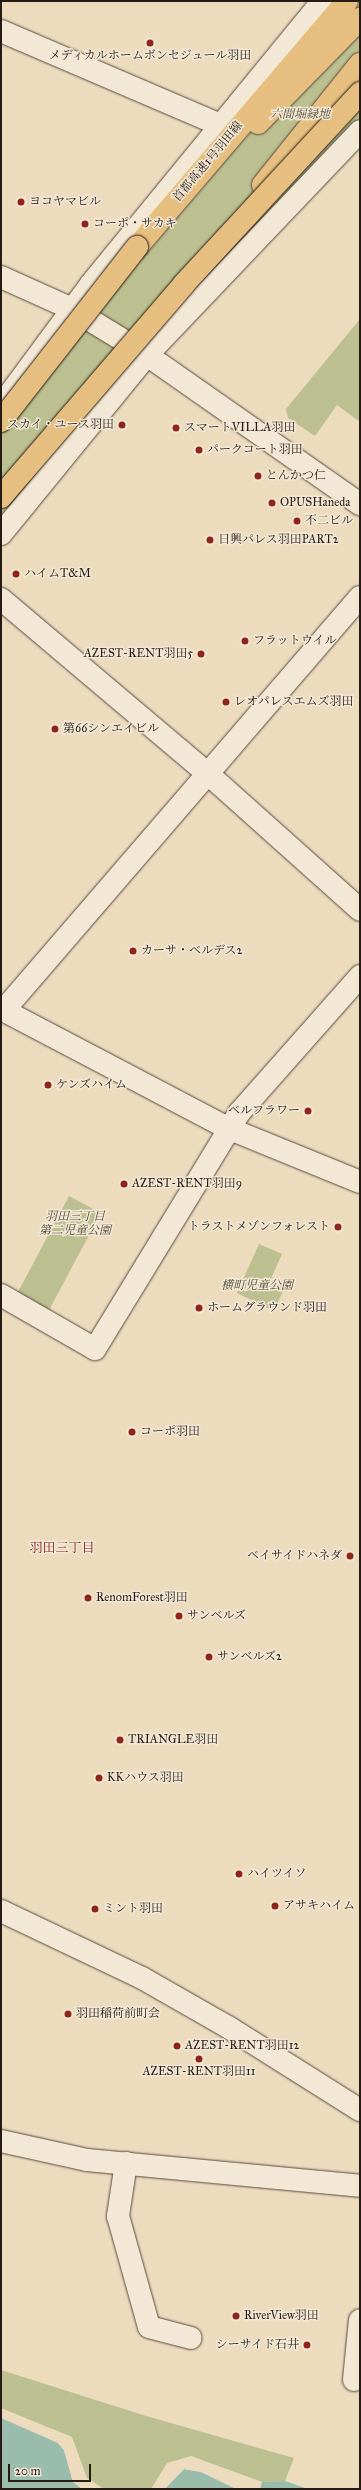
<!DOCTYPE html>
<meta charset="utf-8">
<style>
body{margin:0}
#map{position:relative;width:361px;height:2490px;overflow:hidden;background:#eddbbe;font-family:"IM FELL Great Primer","Noto Serif JP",serif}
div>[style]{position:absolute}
.green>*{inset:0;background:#bcbf8f;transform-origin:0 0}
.water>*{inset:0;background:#9abcad}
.pier>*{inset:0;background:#eddbbe}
.roads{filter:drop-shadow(0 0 1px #574a3e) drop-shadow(0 0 1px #574a3e)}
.minor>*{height:22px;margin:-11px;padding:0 11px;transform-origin:11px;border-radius:11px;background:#f3e8d5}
.tertiary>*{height:22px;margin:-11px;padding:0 11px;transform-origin:11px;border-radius:11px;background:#f3e8d5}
.motorway>*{height:22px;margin:-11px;padding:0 11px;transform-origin:11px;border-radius:11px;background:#e6be7f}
.bridges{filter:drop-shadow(0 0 1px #251a14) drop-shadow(0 0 1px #251a14)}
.motorway-bridge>*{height:22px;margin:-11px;padding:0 11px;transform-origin:11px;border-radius:11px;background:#e6be7f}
.dots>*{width:11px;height:11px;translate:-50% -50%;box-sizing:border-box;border:2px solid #f3e8d5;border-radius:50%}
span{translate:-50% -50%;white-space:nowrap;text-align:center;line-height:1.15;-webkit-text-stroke:3px #f3e8d5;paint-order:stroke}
.poi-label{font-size:12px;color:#251a14}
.left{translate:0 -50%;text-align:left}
.right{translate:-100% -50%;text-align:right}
.park-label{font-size:12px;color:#524c39;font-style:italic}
.street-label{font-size:12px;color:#251a14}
.neighbourhood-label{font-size:13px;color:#7a1f14}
.frame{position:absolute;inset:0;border:2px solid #251a14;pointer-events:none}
.scale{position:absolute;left:8px;top:2464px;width:83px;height:18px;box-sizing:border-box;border:2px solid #251a14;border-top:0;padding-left:5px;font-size:12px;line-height:14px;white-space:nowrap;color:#251a14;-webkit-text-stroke:3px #f3e8d5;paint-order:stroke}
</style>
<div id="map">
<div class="green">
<div style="clip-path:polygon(323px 1px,360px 1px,360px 131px,1px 534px,1px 405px)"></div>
<div style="clip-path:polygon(360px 319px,360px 422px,337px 405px,315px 436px,288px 418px,286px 409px)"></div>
<div style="left:69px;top:1196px;width:36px;height:110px;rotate:28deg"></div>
<div style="clip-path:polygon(259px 1244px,282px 1254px,270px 1281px,285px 1287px,274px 1311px,237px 1293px)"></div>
<div style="clip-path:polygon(1px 2370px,146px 2416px,294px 2458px,285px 2481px,262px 2482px,191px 2456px,167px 2463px,151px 2489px,104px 2489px,87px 2478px,72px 2437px,1px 2408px)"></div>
</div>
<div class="water">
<div style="clip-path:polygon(1px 2418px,58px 2443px,64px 2450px,73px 2482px,82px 2489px,1px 2489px)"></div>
<div style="clip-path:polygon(184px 2469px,201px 2472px,236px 2489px,165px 2489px)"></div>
<div style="clip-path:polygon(285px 2481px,308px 2489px,260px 2489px,262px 2482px)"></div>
</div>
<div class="pier">
<div style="clip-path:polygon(1px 2416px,59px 2442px,66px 2449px,75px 2481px,84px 2489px,73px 2482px,64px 2450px,58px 2443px)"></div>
<div style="clip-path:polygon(183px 2467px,201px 2470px,238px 2489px,201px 2472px,184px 2469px,163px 2489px,175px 2471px)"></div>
</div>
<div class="roads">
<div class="minor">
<div style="left:1px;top:31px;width:238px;rotate:23.2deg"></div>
<div style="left:6px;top:399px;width:143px;rotate:-53.5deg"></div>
<div style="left:91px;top:284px;width:366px;rotate:-50.7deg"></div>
<div style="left:1px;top:534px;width:231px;rotate:-50.8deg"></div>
<div style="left:147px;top:355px;width:309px;rotate:-46.4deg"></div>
<div style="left:1px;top:599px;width:270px;rotate:40.2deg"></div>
<div style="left:207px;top:773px;width:205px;rotate:41.8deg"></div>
<div style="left:1px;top:1009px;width:259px;rotate:27.7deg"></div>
<div style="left:230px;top:1129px;width:140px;rotate:22.2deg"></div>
<div style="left:4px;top:1010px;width:545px;rotate:-49.24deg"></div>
<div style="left:1px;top:1295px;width:108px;rotate:29.9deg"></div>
<div style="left:95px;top:1349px;width:276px;rotate:-58.6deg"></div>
<div style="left:239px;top:1113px;width:183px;rotate:-48.5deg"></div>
<div style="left:1px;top:1911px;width:156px;rotate:25.4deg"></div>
<div style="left:142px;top:1978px;width:99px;rotate:29.7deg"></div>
<div style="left:228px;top:2027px;width:156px;rotate:32.2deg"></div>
<div style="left:1px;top:2141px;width:88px;rotate:12.5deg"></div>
<div style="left:87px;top:2160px;width:274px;rotate:5.4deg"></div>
<div style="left:126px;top:2163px;width:54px;rotate:98.6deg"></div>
<div style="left:118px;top:2216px;width:115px;rotate:74.4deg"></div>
<div style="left:149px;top:2327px;width:43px;rotate:14.7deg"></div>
<div style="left:354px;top:2380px;width:60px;rotate:-84.3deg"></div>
</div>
<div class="tertiary">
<div style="left:1px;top:277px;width:78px;rotate:24.3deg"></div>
<div style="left:72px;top:309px;width:88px;rotate:31.5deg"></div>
<div style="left:147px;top:355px;width:260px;rotate:35deg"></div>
</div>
<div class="motorway">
<div style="left:258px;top:123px;width:146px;rotate:-45.6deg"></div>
<div style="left:263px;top:185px;width:155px;rotate:-51.3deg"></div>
<div style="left:137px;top:247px;width:323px;rotate:-49.5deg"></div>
</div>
</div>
<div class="bridges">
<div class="motorway-bridge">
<div style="left:1px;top:421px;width:221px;rotate:-52deg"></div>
<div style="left:1px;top:497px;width:281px;rotate:-49.3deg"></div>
<div style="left:184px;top:284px;width:260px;rotate:-47.3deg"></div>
</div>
</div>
<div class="dots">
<div style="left:150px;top:43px;background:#8f2418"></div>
<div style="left:21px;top:202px;background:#8f2418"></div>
<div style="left:85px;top:224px;background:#8f2418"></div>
<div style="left:122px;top:425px;background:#8f2418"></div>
<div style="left:176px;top:428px;background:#8f2418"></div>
<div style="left:199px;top:450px;background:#8f2418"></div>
<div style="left:258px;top:476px;background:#8f2418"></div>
<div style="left:272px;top:503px;background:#8f2418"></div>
<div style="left:297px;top:521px;background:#8f2418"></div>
<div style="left:210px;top:540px;background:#8f2418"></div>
<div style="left:16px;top:574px;background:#8f2418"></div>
<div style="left:245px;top:641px;background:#8f2418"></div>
<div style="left:201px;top:654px;background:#8f2418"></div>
<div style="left:226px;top:702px;background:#8f2418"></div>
<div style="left:55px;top:729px;background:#8f2418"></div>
<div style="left:133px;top:951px;background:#8f2418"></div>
<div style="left:48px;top:1085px;background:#8f2418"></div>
<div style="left:308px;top:1111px;background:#8f2418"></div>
<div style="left:124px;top:1184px;background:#8f2418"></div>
<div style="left:338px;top:1227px;background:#8f2418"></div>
<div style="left:199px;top:1308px;background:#8f2418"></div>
<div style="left:132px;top:1432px;background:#8f2418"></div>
<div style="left:350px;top:1556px;background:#8f2418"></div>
<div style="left:88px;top:1598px;background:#8f2418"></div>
<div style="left:179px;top:1616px;background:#8f2418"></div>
<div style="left:209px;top:1657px;background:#8f2418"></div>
<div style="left:120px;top:1740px;background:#8f2418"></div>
<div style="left:99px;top:1778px;background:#8f2418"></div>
<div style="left:239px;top:1874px;background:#8f2418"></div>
<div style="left:275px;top:1906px;background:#8f2418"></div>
<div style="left:95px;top:1909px;background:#8f2418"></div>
<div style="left:68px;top:2014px;background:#8f2418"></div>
<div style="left:177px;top:2046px;background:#8f2418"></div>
<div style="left:199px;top:2059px;background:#8f2418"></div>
<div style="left:236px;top:2316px;background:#8f2418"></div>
<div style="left:307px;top:2345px;background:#8f2418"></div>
</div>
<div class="poi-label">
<span style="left:150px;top:56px">メディカルホームボンセジュール羽田</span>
<span class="left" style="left:29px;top:202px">ヨコヤマビル</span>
<span class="left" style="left:93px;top:224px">コーポ・サカキ</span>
<span class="right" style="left:114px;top:425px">スカイ・ユース羽田</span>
<span class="left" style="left:184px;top:428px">スマートVILLA羽田</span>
<span class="left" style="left:207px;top:450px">パークコート羽田</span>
<span class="left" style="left:266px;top:476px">とんかつ仁</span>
<span class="left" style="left:280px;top:503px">OPUSHaneda</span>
<span class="left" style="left:305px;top:521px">不二ビル</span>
<span class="left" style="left:218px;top:540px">日興パレス羽田PART2</span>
<span class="left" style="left:24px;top:574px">ハイムT&amp;M</span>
<span class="left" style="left:253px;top:641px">フラットウイル</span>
<span class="right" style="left:193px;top:654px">AZEST-RENT羽田5</span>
<span class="left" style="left:234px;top:702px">レオパレスエムズ羽田</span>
<span class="left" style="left:63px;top:729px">第66シンエイビル</span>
<span class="left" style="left:141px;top:951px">カーサ・ベルデス2</span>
<span class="left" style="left:56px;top:1085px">ケンズハイム</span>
<span class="right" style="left:300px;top:1111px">ベルフラワー</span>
<span class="left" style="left:132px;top:1184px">AZEST-RENT羽田9</span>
<span class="right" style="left:330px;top:1227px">トラストメゾンフォレスト</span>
<span class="left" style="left:207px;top:1308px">ホームグラウンド羽田</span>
<span class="left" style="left:140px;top:1432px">コーポ羽田</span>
<span class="right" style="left:342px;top:1556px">ベイサイドハネダ</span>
<span class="left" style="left:96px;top:1598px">RenomForest羽田</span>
<span class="left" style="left:187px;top:1616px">サンベルズ</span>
<span class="left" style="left:217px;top:1657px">サンベルズ2</span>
<span class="left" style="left:128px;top:1740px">TRIANGLE羽田</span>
<span class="left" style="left:107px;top:1778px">KKハウス羽田</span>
<span class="left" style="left:247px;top:1874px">ハイツイソ</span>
<span class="left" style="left:283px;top:1906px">アサキハイム</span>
<span class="left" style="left:103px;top:1909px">ミント羽田</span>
<span class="left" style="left:76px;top:2014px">羽田稲荷前町会</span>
<span class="left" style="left:185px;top:2046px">AZEST-RENT羽田12</span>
<span style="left:199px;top:2072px">AZEST-RENT羽田11</span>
<span class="left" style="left:244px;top:2316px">RiverView羽田</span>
<span class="right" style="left:299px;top:2345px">シーサイド石井</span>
</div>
<div class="park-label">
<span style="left:300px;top:115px">六間堀緑地</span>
<span style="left:75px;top:1224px">羽田三丁目<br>第二児童公園</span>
<span style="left:257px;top:1286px">横町児童公園</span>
</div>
<div class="street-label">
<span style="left:208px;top:162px;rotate:-50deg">首都高速1号羽田線</span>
</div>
<div class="neighbourhood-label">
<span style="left:62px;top:1548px">羽田三丁目</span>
</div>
<div class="frame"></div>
<div class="scale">20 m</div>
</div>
